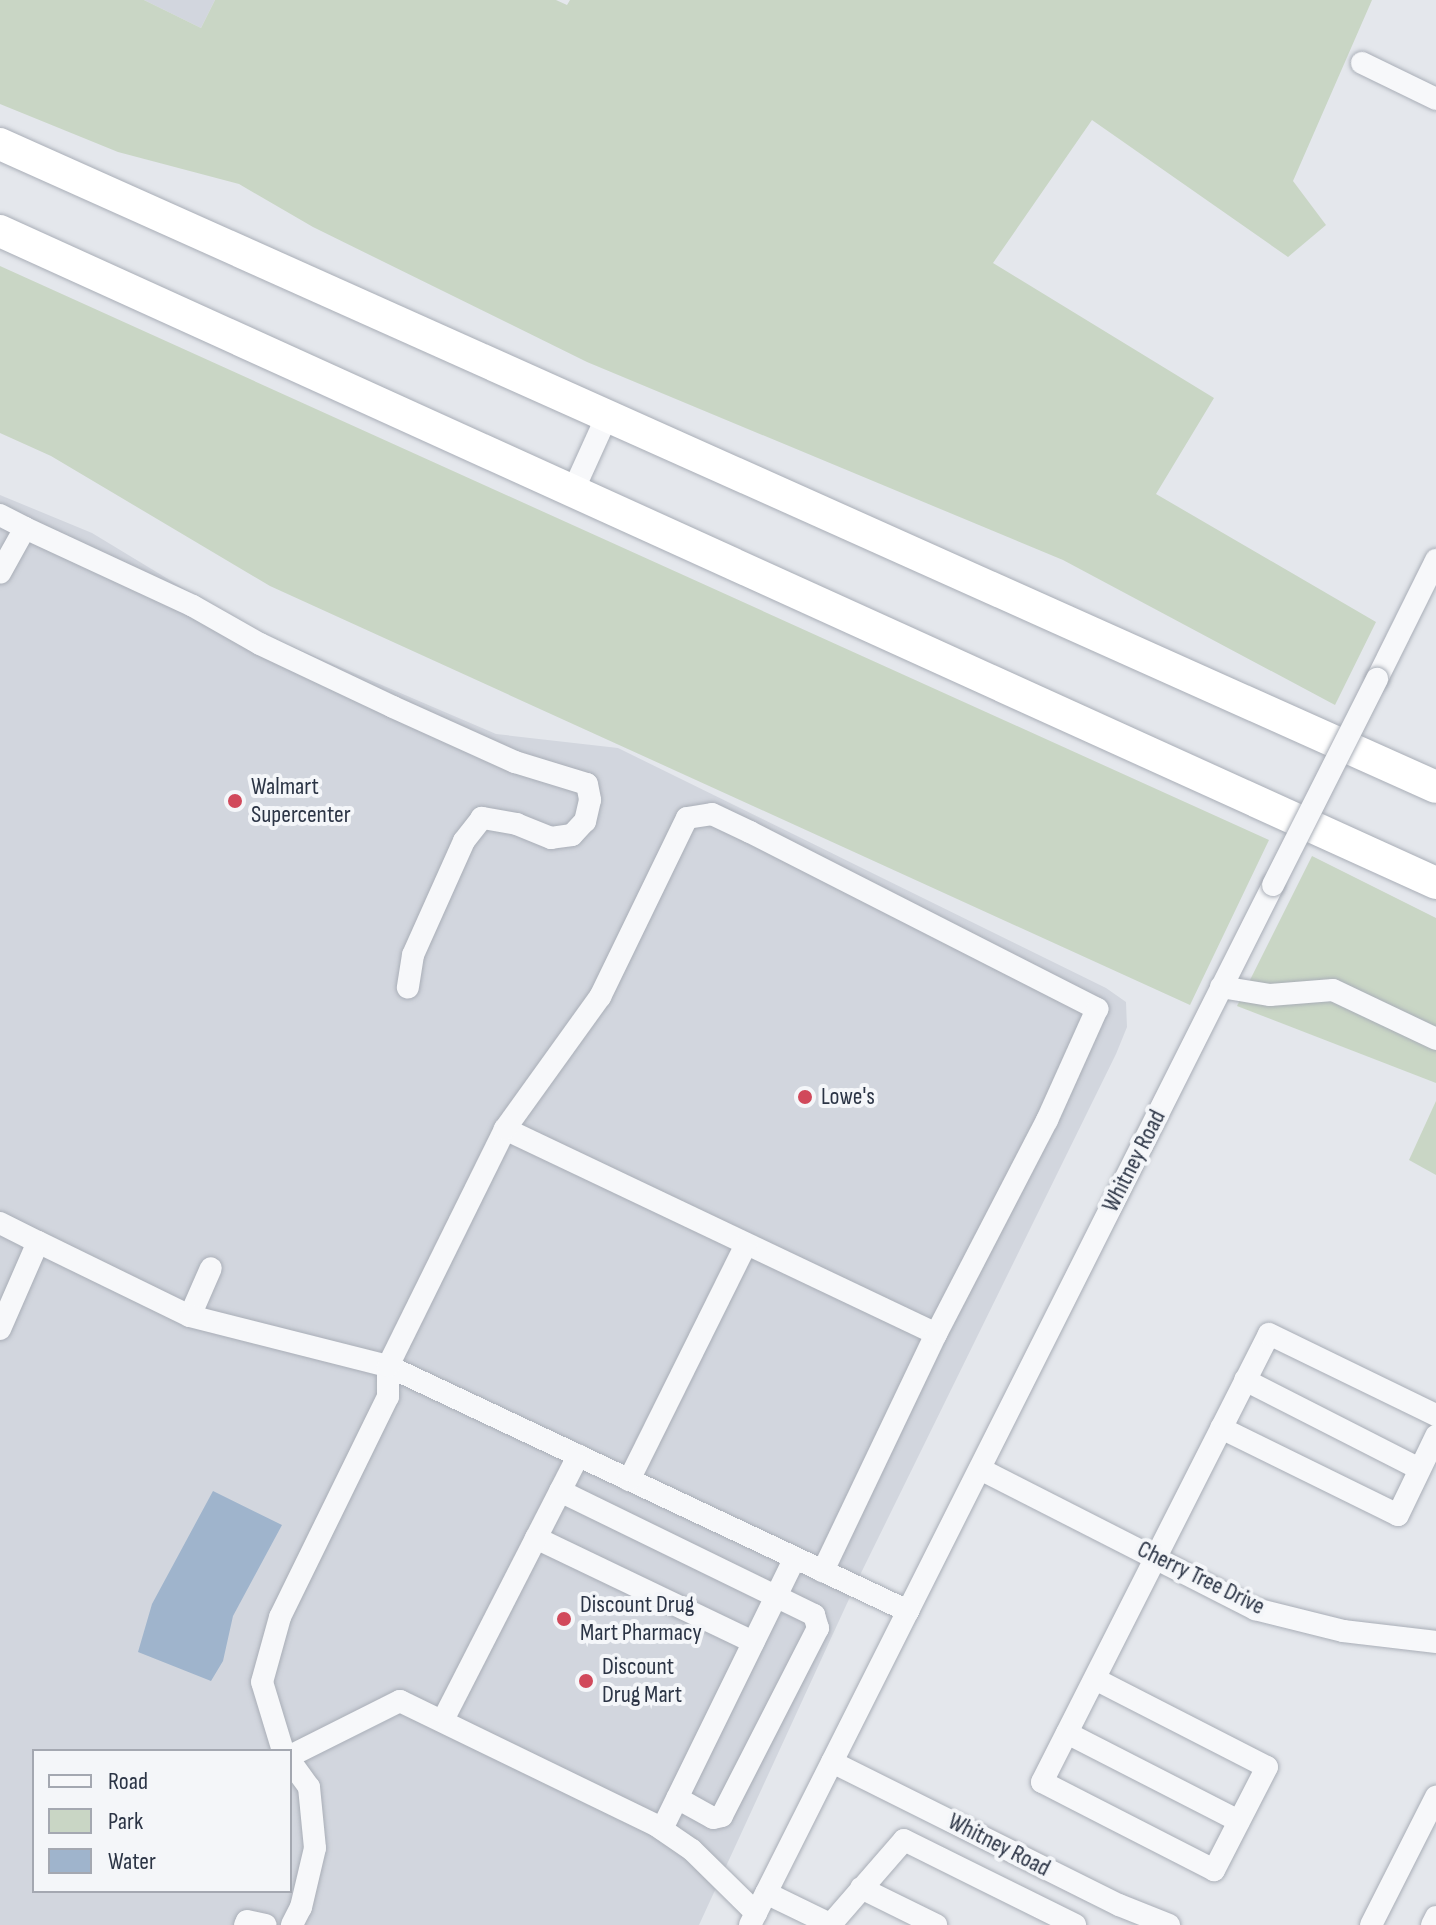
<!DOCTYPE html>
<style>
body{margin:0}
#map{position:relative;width:1436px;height:1925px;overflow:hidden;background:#e4e7ec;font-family:"Sofia Sans Condensed",sans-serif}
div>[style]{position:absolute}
.built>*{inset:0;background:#d2d6de}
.green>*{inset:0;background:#c9d6c5}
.water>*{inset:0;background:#9fb4cc}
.roads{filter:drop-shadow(0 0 2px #a9aeb7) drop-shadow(0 0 2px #a9aeb7)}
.minor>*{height:22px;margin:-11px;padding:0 11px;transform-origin:11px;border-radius:11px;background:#f7f8fa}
.highway>*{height:32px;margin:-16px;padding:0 16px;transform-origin:16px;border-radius:16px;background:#fff}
.bridges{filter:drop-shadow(0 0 2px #a9aeb7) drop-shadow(0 0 2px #a9aeb7)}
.minor-bridge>*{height:22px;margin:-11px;padding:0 11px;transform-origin:11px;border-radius:11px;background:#f7f8fa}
.dots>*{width:22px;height:22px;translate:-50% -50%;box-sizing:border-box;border:4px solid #f4f6f9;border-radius:50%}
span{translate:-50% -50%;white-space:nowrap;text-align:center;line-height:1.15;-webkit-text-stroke:8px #f4f6f9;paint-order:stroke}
.poi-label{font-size:24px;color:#2b3445}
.left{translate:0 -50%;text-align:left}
.street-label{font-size:24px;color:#2b3445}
.legend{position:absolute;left:32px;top:1749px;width:260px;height:144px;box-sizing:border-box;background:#f4f6f9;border:2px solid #a4a8b1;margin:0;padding:10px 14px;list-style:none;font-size:24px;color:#2b3445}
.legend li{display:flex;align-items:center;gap:16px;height:40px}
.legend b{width:40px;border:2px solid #a4a8b1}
</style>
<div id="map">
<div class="built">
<div style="clip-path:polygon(144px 0,215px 0,201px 28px)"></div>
<div style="clip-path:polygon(evenodd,0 495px,92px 533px,249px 628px,496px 734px,618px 748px,1106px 988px,1126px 1002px,1127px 1027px,1116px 1054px,861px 1573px,699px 1925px,0 1925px,0 495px,34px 1751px,290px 1751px,290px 1891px,34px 1891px,34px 1751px)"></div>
</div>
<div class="green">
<div style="clip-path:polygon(0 0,144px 0,201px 28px,215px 0,556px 0,567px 5px,570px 0,1372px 0,1293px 181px,1326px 225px,1288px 257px,1092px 120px,993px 263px,1214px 398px,1156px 494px,1376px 622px,1335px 705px,1063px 560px,587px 362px,313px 227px,239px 184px,118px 152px,0 104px)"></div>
<div style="clip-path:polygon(0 266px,1269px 840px,1190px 1005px,270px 586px,51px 456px,0 433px)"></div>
<div style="clip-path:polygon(1312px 856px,1436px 918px,1436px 1083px,1237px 1006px)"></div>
<div style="clip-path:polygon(1436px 1101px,1436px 1175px,1409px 1160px)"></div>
</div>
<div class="water">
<div style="clip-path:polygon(213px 1491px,282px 1525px,233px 1616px,223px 1661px,211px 1681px,138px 1652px,152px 1604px)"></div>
</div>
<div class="roads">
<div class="minor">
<div style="left:1362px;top:63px;width:82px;rotate:25.9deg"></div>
<div style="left:573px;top:491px;width:82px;rotate:-65.6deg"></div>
<div style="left:0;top:515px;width:28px;rotate:27deg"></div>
<div style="left:25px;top:528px;width:51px;rotate:119.1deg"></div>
<div style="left:25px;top:528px;width:185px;rotate:24.9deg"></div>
<div style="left:193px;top:606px;width:77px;rotate:29.6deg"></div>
<div style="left:260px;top:644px;width:147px;rotate:25.3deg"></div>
<div style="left:393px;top:707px;width:134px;rotate:24.3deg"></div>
<div style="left:515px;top:762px;width:75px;rotate:17deg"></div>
<div style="left:587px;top:784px;width:16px;rotate:79deg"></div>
<div style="left:590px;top:800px;width:22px;rotate:103deg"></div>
<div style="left:585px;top:821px;width:19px;rotate:133deg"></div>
<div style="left:572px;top:835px;width:21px;rotate:172deg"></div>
<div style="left:551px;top:838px;width:37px;rotate:-158deg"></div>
<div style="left:517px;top:824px;width:36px;rotate:-170deg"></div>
<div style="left:482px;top:818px;width:29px;rotate:128deg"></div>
<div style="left:464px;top:841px;width:125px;rotate:114.1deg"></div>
<div style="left:413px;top:955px;width:33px;rotate:99deg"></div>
<div style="left:1377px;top:679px;width:133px;rotate:-63.6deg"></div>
<div style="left:1221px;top:987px;width:50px;rotate:9.3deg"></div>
<div style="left:1270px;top:995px;width:63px;rotate:-4.5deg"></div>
<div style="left:1333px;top:990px;width:114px;rotate:25.4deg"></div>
<div style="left:505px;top:1129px;width:477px;rotate:25.4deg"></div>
<div style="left:936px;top:1334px;width:263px;rotate:115.5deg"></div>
<div style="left:0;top:1223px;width:42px;rotate:26.6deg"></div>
<div style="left:38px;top:1242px;width:95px;rotate:113.6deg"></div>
<div style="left:38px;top:1242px;width:169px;rotate:26deg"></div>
<div style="left:190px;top:1316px;width:52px;rotate:-66.4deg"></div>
<div style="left:190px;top:1316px;width:204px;rotate:14.2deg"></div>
<div style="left:388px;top:1366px;width:575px;rotate:25.23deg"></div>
<div style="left:1245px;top:1380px;width:196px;rotate:27deg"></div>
<div style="left:1221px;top:1428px;width:197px;rotate:26.2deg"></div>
<div style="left:1398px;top:1515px;width:88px;rotate:-64.3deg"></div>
<div style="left:980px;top:1469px;width:309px;rotate:27deg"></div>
<div style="left:1255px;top:1609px;width:91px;rotate:14deg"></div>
<div style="left:1343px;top:1631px;width:94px;rotate:6.7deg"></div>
<div style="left:629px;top:1480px;width:263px;rotate:-63.6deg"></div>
<div style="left:560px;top:1491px;width:283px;rotate:26deg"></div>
<div style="left:814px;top:1615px;width:14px;rotate:73deg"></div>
<div style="left:818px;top:1628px;width:211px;rotate:117.1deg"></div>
<div style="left:722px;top:1816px;width:9px;rotate:167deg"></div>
<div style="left:713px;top:1818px;width:41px;rotate:-150.9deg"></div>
<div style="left:536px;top:1538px;width:241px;rotate:25.6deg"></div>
<div style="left:1095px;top:1679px;width:193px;rotate:27.1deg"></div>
<div style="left:1267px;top:1767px;width:116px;rotate:117.2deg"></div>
<div style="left:1214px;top:1870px;width:193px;rotate:-152.9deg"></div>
<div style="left:1042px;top:1782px;width:502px;rotate:-63.13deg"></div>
<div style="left:1269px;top:1334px;width:186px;rotate:25.9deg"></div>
<div style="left:443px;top:1720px;width:297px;rotate:-62.9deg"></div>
<div style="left:1067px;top:1733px;width:193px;rotate:27.1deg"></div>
<div style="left:283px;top:1751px;width:72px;rotate:-106.9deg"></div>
<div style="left:262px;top:1682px;width:67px;rotate:-74.5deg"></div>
<div style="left:280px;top:1617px;width:245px;rotate:-63.9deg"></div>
<div style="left:388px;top:1397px;width:31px;rotate:-90deg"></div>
<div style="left:388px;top:1366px;width:264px;rotate:-63.7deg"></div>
<div style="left:505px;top:1129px;width:163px;rotate:-54.3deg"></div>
<div style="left:600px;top:997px;width:199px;rotate:-64.1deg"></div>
<div style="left:687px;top:818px;width:25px;rotate:-9deg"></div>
<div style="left:712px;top:814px;width:42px;rotate:25.3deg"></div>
<div style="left:750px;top:832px;width:390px;rotate:27deg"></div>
<div style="left:1097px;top:1009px;width:122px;rotate:114.2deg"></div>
<div style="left:1047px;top:1120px;width:241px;rotate:117.4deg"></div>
<div style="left:290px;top:1756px;width:123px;rotate:-26.6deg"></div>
<div style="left:400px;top:1701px;width:286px;rotate:25.9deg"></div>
<div style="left:657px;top:1826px;width:42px;rotate:34.4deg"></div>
<div style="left:692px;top:1850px;width:90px;rotate:44.5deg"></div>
<div style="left:290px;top:1761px;width:32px;rotate:54deg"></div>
<div style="left:309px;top:1787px;width:61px;rotate:84.4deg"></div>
<div style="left:315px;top:1848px;width:61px;rotate:103.3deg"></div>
<div style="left:301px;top:1907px;width:20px;rotate:117deg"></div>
<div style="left:832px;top:1762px;width:321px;rotate:26.5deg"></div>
<div style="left:1119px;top:1905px;width:54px;rotate:21.8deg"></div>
<div style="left:662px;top:1829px;width:302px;rotate:-63.9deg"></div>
<div style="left:861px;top:1888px;width:84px;rotate:26.3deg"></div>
<div style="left:766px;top:1893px;width:73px;rotate:25.9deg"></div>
<div style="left:831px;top:1924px;width:111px;rotate:-49deg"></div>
<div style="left:904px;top:1840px;width:191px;rotate:26.4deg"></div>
<div style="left:245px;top:1925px;width:4px;rotate:-63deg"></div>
<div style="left:247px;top:1921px;width:19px;rotate:12deg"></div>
<div style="left:750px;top:1925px;width:1164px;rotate:-63.3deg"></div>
<div style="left:1371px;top:1925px;width:144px;rotate:-63.1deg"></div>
<div style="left:1432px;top:1925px;width:9px;rotate:-63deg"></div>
</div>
<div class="highway">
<div style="left:0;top:144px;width:1573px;rotate:24.12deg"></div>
<div style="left:0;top:231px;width:1577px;rotate:24.42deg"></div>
</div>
</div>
<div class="bridges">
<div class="minor-bridge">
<div style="left:1273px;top:885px;width:231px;rotate:-63.2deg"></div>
</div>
</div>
<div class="dots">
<div style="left:235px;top:801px;background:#d1495b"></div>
<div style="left:805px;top:1097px;background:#d1495b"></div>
<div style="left:564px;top:1619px;background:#d1495b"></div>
<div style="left:586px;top:1681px;background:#d1495b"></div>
</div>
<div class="poi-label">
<span class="left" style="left:251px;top:801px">Walmart<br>Supercenter</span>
<span class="left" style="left:821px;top:1097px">Lowe's</span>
<span class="left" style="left:580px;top:1619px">Discount Drug<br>Mart Pharmacy</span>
<span class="left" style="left:602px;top:1681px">Discount<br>Drug Mart</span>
</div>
<div class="street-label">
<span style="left:1134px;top:1161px;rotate:-63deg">Whitney Road</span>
<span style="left:1201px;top:1578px;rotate:26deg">Cherry Tree Drive</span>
<span style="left:999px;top:1845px;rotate:27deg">Whitney Road</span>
</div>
<ul class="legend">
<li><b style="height:10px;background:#f7f8fa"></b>Road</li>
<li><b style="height:22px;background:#c9d6c5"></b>Park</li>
<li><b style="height:22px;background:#9fb4cc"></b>Water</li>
</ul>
</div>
